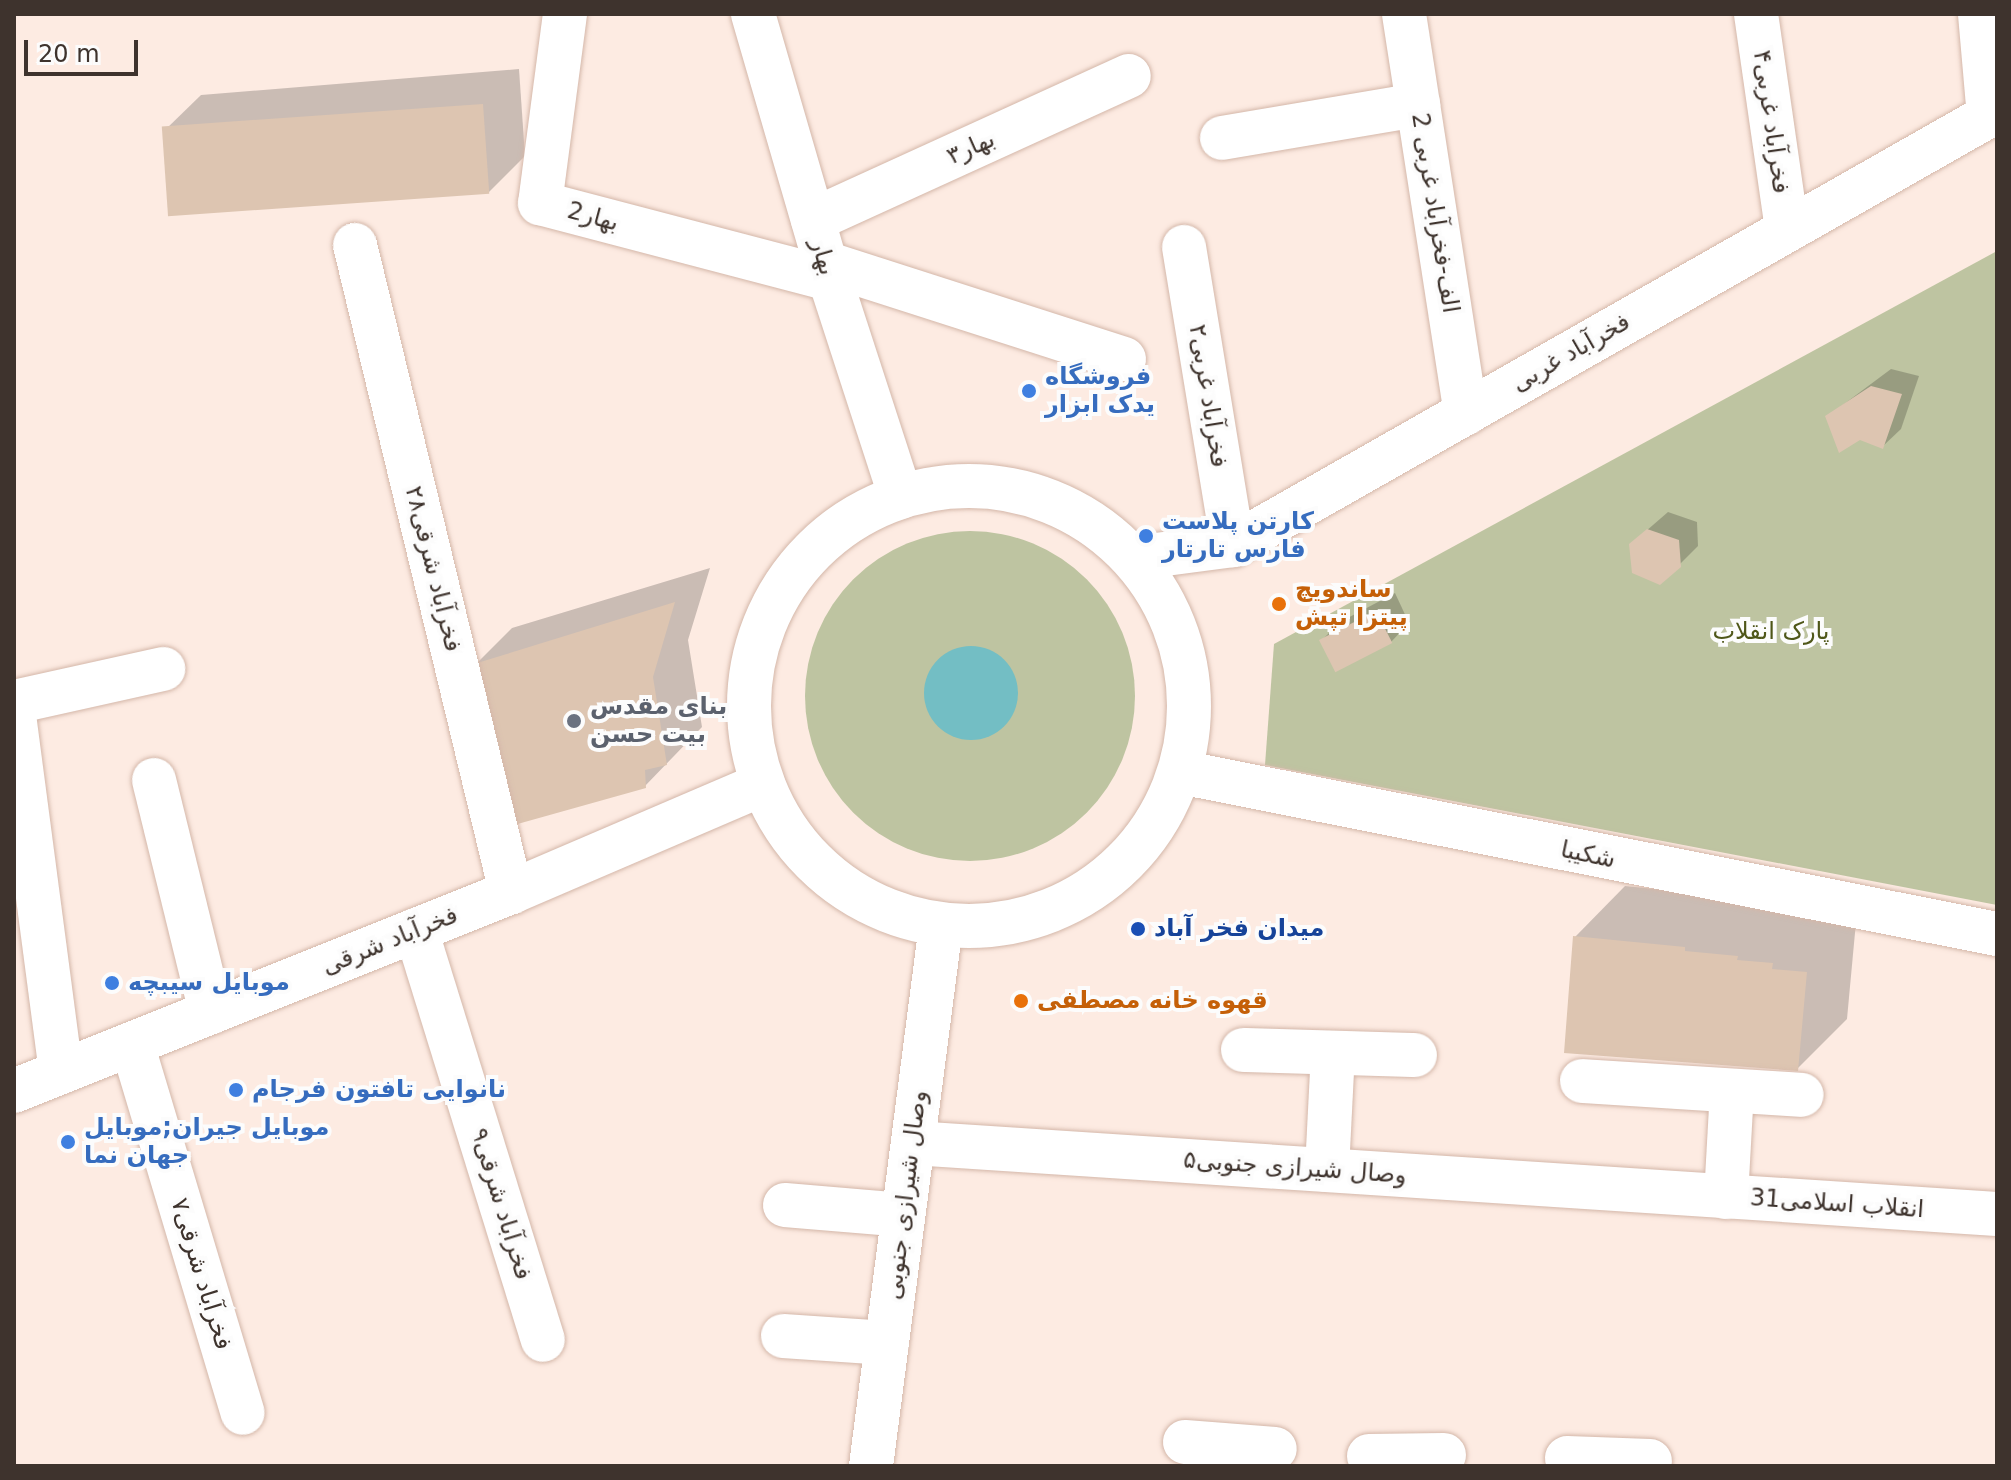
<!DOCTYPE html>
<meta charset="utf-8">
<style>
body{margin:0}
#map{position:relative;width:2011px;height:1480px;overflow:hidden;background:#fdebe2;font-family:"DejaVu Sans",Vazirmatn,sans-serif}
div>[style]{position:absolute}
.green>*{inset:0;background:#bec4a1}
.round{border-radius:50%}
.water>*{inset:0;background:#73bec4}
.shadow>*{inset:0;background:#0003}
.building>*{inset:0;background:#ddc5b1;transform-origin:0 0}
.roads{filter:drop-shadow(0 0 2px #d4b7a9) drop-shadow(0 0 2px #d4b7a9)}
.minor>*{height:44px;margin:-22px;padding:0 22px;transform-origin:22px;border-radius:22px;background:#fff}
.major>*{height:44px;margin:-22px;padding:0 22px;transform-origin:22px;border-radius:22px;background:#fff}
.major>.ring{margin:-22px;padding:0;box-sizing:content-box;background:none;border:44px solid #fff;border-radius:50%}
.dots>*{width:22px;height:22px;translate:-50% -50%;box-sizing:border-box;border:4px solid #fcfcfc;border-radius:50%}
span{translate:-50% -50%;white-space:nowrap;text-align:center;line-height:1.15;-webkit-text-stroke:8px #fcfcfc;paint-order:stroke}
.street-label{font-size:24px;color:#3e332d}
.shop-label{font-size:24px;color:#366cbe;font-weight:700}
.left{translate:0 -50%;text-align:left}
.food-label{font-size:24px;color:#c56008;font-weight:700}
.park-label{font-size:24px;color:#4f5719}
.worship-label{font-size:24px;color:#5b616d;font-weight:700}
.transit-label{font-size:24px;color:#164399;font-weight:700}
.frame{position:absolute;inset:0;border:16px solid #3e332d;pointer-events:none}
.scale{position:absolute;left:24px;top:40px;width:114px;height:36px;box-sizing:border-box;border:4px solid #3e332d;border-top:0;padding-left:10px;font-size:24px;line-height:28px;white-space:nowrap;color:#3e332d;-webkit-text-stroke:6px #fcfcfc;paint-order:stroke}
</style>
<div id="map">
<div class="green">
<div style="clip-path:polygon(1997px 251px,1997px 905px,1265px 765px,1274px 644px)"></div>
<div class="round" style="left:805px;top:531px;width:330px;height:330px"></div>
</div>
<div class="water">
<div class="round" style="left:924px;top:646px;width:94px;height:94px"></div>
</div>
<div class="shadow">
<div style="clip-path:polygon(519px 69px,525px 156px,489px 192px,164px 131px,201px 95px)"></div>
<div style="clip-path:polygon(1891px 369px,1919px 376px,1901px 429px,1882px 447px,1828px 416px)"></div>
<div style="clip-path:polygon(1668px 512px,1697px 522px,1698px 546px,1679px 565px,1631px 544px)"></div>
<div style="clip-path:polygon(710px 568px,688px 640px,702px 727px,645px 786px,476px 664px,512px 628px)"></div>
<div style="clip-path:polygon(1395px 593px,1409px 623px,1391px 642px,1322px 640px,1340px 622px)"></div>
<div style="clip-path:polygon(1625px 886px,1734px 897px,1856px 922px,1847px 1019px,1797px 1069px,1575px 937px)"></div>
</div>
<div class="building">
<div style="left:483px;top:104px;width:90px;height:322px;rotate:86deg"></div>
<div style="clip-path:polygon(1871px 386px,1902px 394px,1883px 449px,1860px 440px,1839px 453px,1825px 416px)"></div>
<div style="clip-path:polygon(1647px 529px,1679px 540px,1681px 567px,1660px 585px,1632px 573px,1629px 544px)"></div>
<div style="clip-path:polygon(675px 602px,653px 677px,667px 765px,645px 770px,646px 788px,514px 825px,474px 664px)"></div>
<div style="left:1376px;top:611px;width:36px;height:64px;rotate:63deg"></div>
<div style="clip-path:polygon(1573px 936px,1685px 947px,1685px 951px,1738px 956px,1737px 960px,1773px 963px,1772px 969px,1807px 972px,1798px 1071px,1564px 1053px)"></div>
</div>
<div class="roads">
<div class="minor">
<div style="left:565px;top:14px;width:191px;rotate:97.5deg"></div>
<div style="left:540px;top:203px;width:300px;rotate:14.7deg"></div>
<div style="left:1404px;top:14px;width:404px;rotate:81.2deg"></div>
<div style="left:1756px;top:14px;width:218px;rotate:81.8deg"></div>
<div style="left:1980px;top:14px;width:102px;rotate:85deg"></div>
<div style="left:1222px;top:138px;width:199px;rotate:-9.6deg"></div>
<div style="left:813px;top:220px;width:347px;rotate:-24.5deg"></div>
<div style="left:355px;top:245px;width:666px;rotate:76.44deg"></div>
<div style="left:1184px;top:247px;width:302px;rotate:80.7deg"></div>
<div style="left:825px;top:263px;width:314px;rotate:17.8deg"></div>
<div style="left:14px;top:702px;width:153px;rotate:-12.5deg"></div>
<div style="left:14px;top:715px;width:360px;rotate:82.5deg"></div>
<div style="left:1180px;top:772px;width:833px;rotate:11.22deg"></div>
<div style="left:154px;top:780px;width:239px;rotate:76.2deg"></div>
<div style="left:416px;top:930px;width:429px;rotate:72.8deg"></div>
<div style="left:132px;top:1044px;width:385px;rotate:73.3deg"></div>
<div style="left:1243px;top:1050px;width:172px;rotate:1.7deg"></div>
<div style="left:1582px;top:1081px;width:220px;rotate:3.6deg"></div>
<div style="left:913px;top:1143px;width:1086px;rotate:3.75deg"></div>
<div style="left:1327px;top:1170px;width:117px;rotate:-87.1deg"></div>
<div style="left:1726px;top:1197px;width:106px;rotate:-86.8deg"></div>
<div style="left:785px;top:1205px;width:118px;rotate:4.8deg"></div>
<div style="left:783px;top:1336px;width:104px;rotate:3.9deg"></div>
<div style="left:1185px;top:1442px;width:90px;rotate:4.4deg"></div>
<div style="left:1369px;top:1456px;width:75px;rotate:-0.8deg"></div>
<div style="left:1567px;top:1458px;width:83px;rotate:2.1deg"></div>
</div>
<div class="major">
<div style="left:753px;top:14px;width:276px;rotate:73.8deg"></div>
<div style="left:830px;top:279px;width:229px;rotate:72deg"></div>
<div class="ring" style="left:749px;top:486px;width:396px;height:396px"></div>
<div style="left:1134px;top:558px;width:100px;rotate:-7.5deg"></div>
<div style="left:1233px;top:545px;width:879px;rotate:-29.6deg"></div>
<div style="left:14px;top:1091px;width:535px;rotate:-21.82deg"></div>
<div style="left:511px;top:892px;width:274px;rotate:-23.2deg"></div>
<div style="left:871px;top:1466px;width:546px;rotate:-82.63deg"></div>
</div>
</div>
<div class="dots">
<div style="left:1029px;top:391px;background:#3f7fe0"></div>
<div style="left:1146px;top:536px;background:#3f7fe0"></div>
<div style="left:1279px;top:604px;background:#e8710a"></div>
<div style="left:574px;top:721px;background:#6b7280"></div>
<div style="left:1138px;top:929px;background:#1a4fb4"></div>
<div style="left:112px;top:983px;background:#3f7fe0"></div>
<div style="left:1021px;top:1001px;background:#e8710a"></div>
<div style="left:236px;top:1090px;background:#3f7fe0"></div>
<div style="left:68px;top:1142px;background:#3f7fe0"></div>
</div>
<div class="street-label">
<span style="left:1771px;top:122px;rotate:82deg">۴فخرآباد غربی</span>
<span style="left:971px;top:148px;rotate:-24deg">بهار۳</span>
<span style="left:1435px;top:213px;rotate:81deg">2 الف-فخرآباد غربی</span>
<span style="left:593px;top:217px;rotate:15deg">2بهار</span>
<span style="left:823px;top:257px;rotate:74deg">بهار</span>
<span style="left:1571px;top:353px;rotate:-30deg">فخرآباد غربی</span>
<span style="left:1208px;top:396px;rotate:81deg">۲فخرآباد غربی</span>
<span style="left:433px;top:569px;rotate:76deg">فخرآباد شرقی۲۸</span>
<span style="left:1588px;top:855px;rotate:12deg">شکیبا</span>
<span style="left:390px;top:941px;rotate:-22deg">فخرآباد شرقی</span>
<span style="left:1295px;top:1168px;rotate:4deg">۵وصال شیرازی جنوبی</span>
<span style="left:906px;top:1195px;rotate:-83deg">وصال شیرازی جنوبی</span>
<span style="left:501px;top:1204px;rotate:73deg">فخرآباد شرقی۹</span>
<span style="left:1837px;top:1204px;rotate:4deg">31انقلاب اسلامی</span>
<span style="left:201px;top:1274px;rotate:73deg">فخرآباد شرقی۷</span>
</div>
<div class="shop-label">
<span class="left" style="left:1045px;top:391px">فروشگاه<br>یدک ابزار</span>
<span class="left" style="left:1162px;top:536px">کارتن پلاست<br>فارس تارتار</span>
<span class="left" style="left:128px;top:983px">موبایل سیبچه</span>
<span class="left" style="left:252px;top:1090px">نانوایی تافتون فرجام</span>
<span class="left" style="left:84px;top:1142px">موبایل جیران;موبایل<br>جهان نما</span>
</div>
<div class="food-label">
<span class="left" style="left:1295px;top:604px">ساندویچ<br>پیتزا تپش</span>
<span class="left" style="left:1037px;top:1001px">قهوه خانه مصطفی</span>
</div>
<div class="park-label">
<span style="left:1771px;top:632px">پارک انقلاب</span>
</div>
<div class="worship-label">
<span class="left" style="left:590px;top:721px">بنای مقدس<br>بیت حسن</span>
</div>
<div class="transit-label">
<span class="left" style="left:1154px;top:929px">میدان فخر آباد</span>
</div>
<div class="frame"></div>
<div class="scale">20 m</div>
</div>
